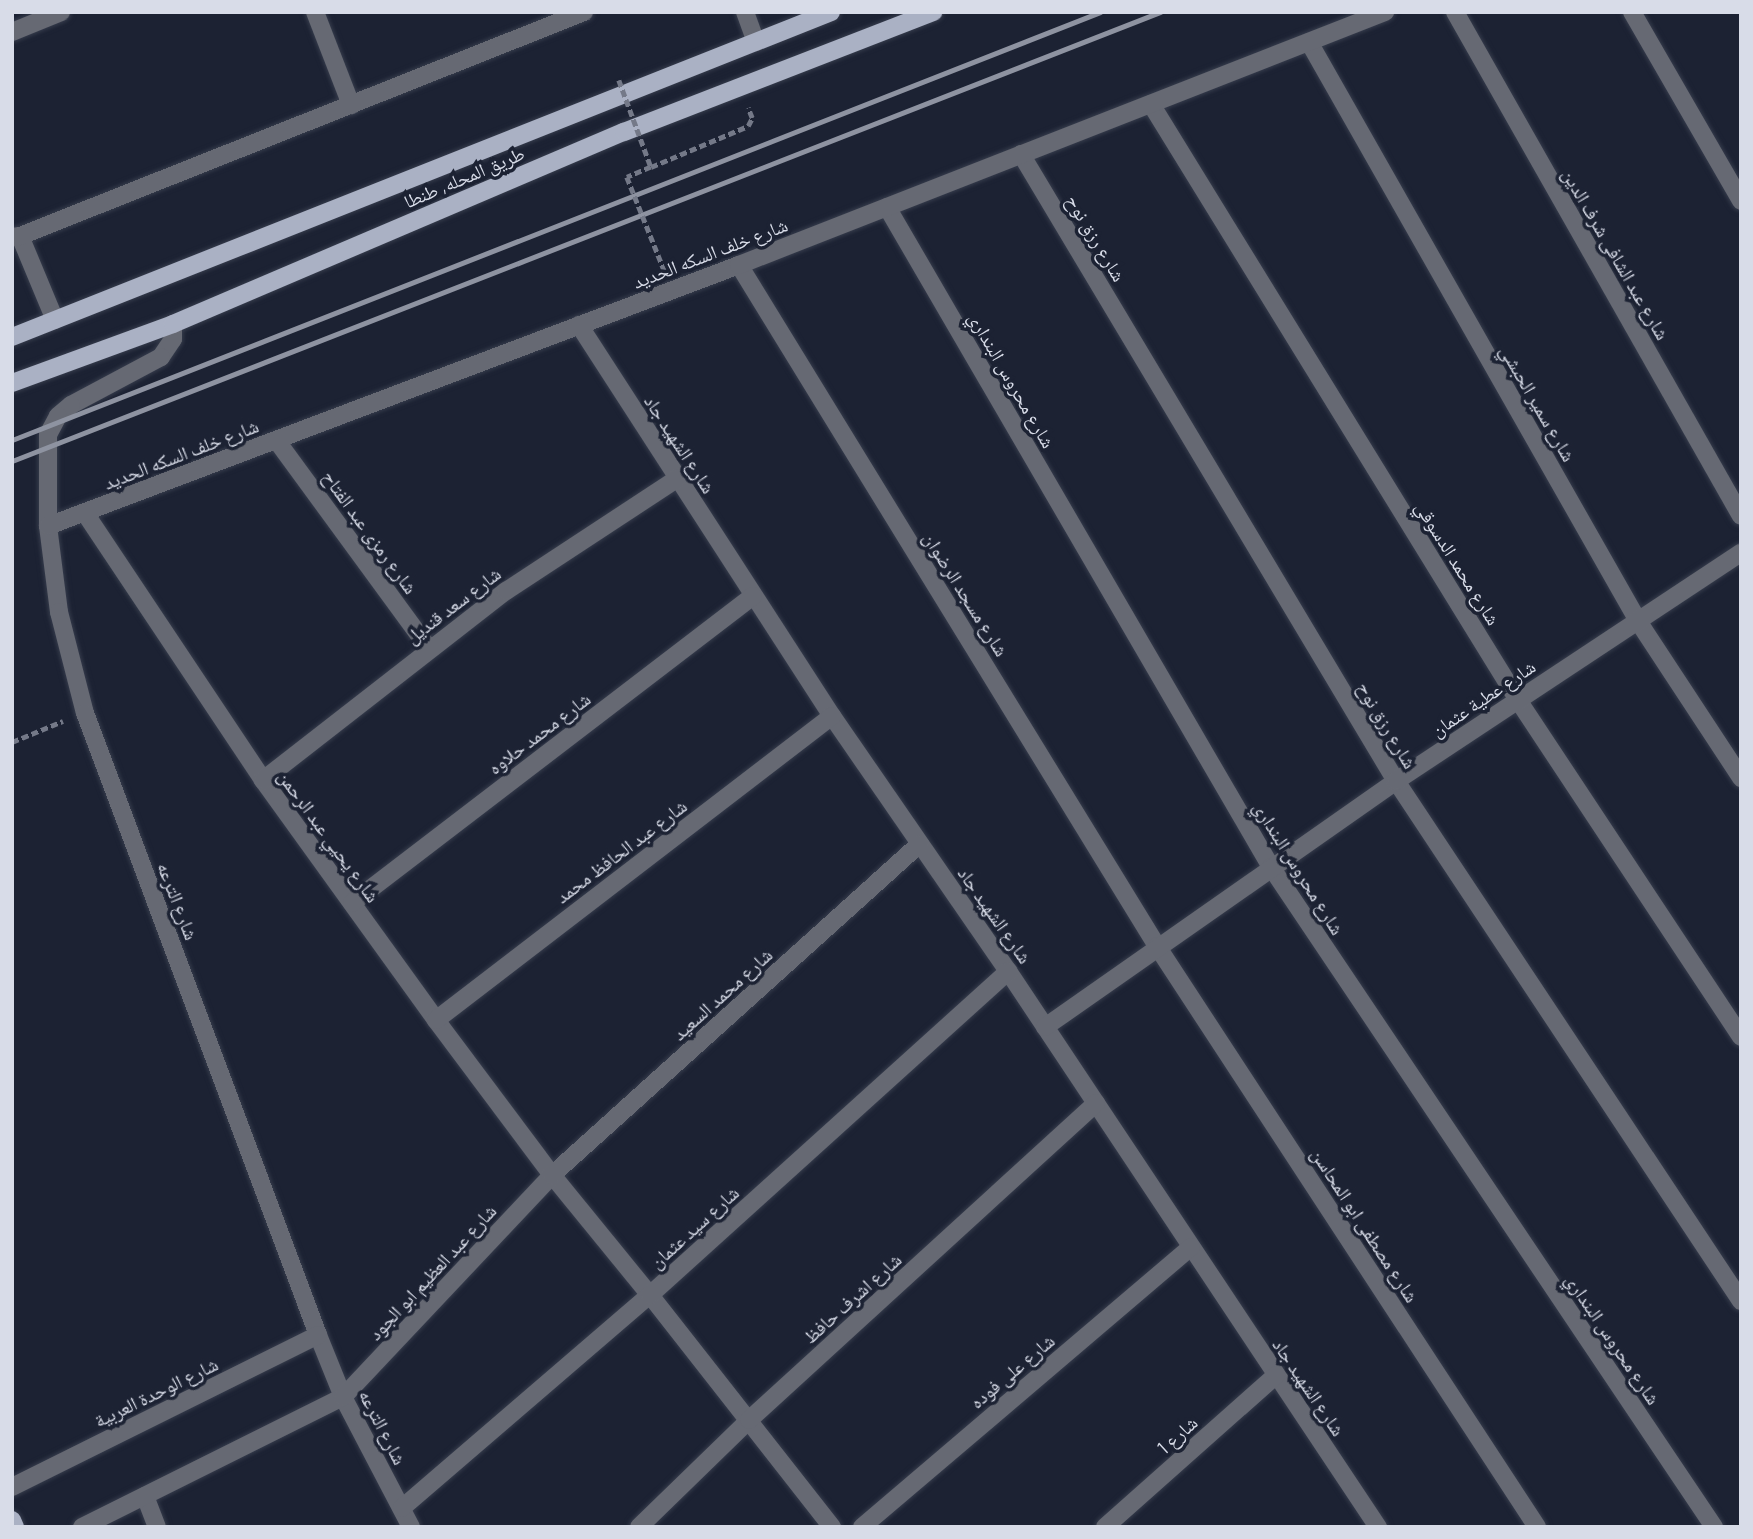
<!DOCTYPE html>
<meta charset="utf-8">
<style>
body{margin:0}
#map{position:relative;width:1753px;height:1539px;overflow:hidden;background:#1c2233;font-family:Barlow,"Noto Naskh Arabic",sans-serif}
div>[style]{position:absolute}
.path>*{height:4.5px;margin-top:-2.25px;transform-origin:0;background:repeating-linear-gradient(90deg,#747988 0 7px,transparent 0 10.5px)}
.roads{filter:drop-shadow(0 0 2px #363c4c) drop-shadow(0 0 2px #363c4c)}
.minor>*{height:18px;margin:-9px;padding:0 9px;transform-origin:9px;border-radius:9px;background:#666973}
.major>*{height:18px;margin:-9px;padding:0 9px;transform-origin:9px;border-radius:9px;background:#aab1c4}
.rail>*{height:5px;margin:-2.5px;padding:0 2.5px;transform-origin:2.5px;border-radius:2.5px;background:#8e93a1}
.path-bridge>*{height:4.5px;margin-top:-2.25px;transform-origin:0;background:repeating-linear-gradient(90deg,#747988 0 7px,transparent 0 10.5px)}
span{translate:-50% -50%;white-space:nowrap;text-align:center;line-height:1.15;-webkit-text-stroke:7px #1c2233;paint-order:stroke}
.street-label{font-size:19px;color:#d8dce8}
.frame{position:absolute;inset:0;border:14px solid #d8dce8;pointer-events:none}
</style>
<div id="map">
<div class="path">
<div style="left:651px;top:167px;width:105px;rotate:-22.9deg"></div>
<div style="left:748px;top:126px;width:9px;rotate:-63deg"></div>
<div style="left:752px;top:118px;width:11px;rotate:-112deg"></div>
<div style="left:12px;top:742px;width:55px;rotate:-22.4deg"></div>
</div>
<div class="roads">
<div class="minor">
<div style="left:315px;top:12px;width:100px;rotate:68.8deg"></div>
<div style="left:745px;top:12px;width:32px;rotate:70deg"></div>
<div style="left:1455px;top:12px;width:579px;rotate:60.43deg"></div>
<div style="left:1632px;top:12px;width:218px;rotate:60deg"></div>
<div style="left:12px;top:32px;width:53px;rotate:-22.2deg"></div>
<div style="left:1309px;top:42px;width:666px;rotate:60.39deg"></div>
<div style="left:1638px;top:621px;width:188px;rotate:56.7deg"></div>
<div style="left:1151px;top:104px;width:700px;rotate:58.38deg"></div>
<div style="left:1518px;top:700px;width:404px;rotate:56.5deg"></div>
<div style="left:1021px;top:154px;width:731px;rotate:59.12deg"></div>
<div style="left:1396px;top:781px;width:624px;rotate:56.44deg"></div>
<div style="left:887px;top:207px;width:764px;rotate:59.81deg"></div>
<div style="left:1271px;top:867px;width:795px;rotate:56.13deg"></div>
<div style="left:20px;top:236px;width:91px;rotate:67.4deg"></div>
<div style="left:12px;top:237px;width:8px;rotate:-7deg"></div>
<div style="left:20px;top:236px;width:607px;rotate:-21.66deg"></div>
<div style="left:739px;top:265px;width:799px;rotate:58.46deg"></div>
<div style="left:1157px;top:946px;width:694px;rotate:56.81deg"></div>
<div style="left:173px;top:324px;width:15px;rotate:90deg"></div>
<div style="left:173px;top:339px;width:22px;rotate:124deg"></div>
<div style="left:161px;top:357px;width:102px;rotate:151.9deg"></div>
<div style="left:71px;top:405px;width:17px;rotate:140deg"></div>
<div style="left:58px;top:416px;width:21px;rotate:118deg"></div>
<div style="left:48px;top:435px;width:91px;rotate:90deg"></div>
<div style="left:48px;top:526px;width:87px;rotate:82.7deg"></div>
<div style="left:59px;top:612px;width:104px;rotate:75.6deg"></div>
<div style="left:85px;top:713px;width:664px;rotate:69.46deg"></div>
<div style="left:318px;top:1335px;width:67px;rotate:68deg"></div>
<div style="left:343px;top:1397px;width:147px;rotate:62.4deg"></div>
<div style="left:579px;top:325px;width:466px;rotate:57.1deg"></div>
<div style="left:832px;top:716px;width:310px;rotate:55.4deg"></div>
<div style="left:1008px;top:971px;width:668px;rotate:56.36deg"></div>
<div style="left:277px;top:441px;width:258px;rotate:53.8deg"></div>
<div style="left:85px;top:513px;width:321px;rotate:56.3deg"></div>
<div style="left:263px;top:780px;width:296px;rotate:54.2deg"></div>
<div style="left:436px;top:1020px;width:194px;rotate:53.2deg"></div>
<div style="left:552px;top:1175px;width:155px;rotate:50.8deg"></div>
<div style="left:650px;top:1295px;width:295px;rotate:51.9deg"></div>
<div style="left:48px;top:526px;width:739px;rotate:-20.69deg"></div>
<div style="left:739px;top:265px;width:694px;rotate:-21.39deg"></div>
<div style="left:263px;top:780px;width:308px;rotate:-37.9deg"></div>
<div style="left:506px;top:591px;width:206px;rotate:-33.3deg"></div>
<div style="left:352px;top:903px;width:505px;rotate:-37.44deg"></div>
<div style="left:436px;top:1020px;width:499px;rotate:-37.5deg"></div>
<div style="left:1045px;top:1027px;width:429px;rotate:-35deg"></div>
<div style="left:1396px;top:781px;width:414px;rotate:-33.5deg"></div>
<div style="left:12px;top:1487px;width:342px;rotate:-26.4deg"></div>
<div style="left:145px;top:1496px;width:33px;rotate:69deg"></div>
<div style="left:402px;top:1508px;width:327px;rotate:-40.7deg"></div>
<div style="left:650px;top:1295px;width:483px;rotate:-42.1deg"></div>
<div style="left:82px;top:1527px;width:292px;rotate:-26.5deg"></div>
<div style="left:343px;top:1397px;width:305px;rotate:-46.7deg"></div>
<div style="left:552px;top:1175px;width:495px;rotate:-42deg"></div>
<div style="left:639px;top:1527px;width:153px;rotate:-44.2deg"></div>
<div style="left:749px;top:1420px;width:470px;rotate:-42.4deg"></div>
<div style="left:862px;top:1527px;width:432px;rotate:-40.4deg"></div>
<div style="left:1105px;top:1527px;width:229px;rotate:-41.6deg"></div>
</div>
<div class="major">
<div style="left:12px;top:337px;width:881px;rotate:-21.64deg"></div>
<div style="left:12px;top:383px;width:171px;rotate:-20.1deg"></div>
<div style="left:173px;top:324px;width:490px;rotate:-23.1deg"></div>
<div style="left:624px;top:132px;width:332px;rotate:-21.2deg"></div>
<div style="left:12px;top:1520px;width:8px;rotate:67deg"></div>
</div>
</div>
<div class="rail">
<div style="left:12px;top:440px;width:1169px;rotate:-21.47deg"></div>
<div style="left:12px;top:461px;width:1233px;rotate:-21.36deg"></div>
</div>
<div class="path-bridge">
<div style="left:619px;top:80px;width:93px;rotate:69.8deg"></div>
<div style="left:651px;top:167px;width:26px;rotate:157deg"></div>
<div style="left:627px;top:177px;width:102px;rotate:68.2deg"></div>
</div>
<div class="street-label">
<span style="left:464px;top:177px;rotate:-23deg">طريق المحله, طنطا</span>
<span style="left:1096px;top:238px;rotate:59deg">شارع رزق نوح</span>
<span style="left:710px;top:253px;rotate:-21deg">شارع خلف السكه الحديد</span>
<span style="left:1616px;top:254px;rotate:60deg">شارع عبد الشافى شرف الدين</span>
<span style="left:1012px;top:380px;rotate:60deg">شارع محروس البنداري</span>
<span style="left:1538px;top:403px;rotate:60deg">شارع سمير الحبشي</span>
<span style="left:680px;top:444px;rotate:57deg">شارع الشهيد جاد</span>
<span style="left:181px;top:454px;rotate:-21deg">شارع خلف السكه الحديد</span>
<span style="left:370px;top:532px;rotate:54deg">شارع رمزى عبد الفتاح</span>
<span style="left:1458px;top:563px;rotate:58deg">شارع محمد الدسوقي</span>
<span style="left:966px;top:594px;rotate:58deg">شارع مسجد الرضوان</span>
<span style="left:453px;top:605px;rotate:-37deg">شارع سعد قنديل</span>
<span style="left:1483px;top:698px;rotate:-34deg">شارع عطية عثمان</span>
<span style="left:1387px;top:725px;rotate:59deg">شارع رزق نوح</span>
<span style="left:539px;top:733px;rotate:-37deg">شارع محمد حلاوه</span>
<span style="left:329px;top:836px;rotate:54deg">شارع يحيي عبد الرحمن</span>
<span style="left:621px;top:851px;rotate:-37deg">شارع عبد الحافظ محمد</span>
<span style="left:1299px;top:868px;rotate:58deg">شارع محروس البنداري</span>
<span style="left:178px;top:901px;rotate:69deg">شارع الترعه</span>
<span style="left:995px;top:915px;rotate:55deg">شارع الشهيد جاد</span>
<span style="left:722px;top:994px;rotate:-42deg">شارع محمد السعيد</span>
<span style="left:1365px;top:1225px;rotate:57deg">شارع مصطفى ابو المحاسن</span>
<span style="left:694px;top:1227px;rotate:-42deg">شارع سيد عثمان</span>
<span style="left:432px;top:1272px;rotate:-47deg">شارع عبد العظيم ابو الجود</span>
<span style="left:852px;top:1298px;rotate:-42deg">شارع اشرف حافظ</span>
<span style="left:1613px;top:1339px;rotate:56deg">شارع محروس البنداري</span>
<span style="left:1012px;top:1371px;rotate:-40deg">شارع على فوده</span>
<span style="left:1309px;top:1387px;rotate:56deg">شارع الشهيد جاد</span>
<span style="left:156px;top:1392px;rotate:-26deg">شارع الوحدة العربية</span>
<span style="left:383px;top:1427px;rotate:63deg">شارع الترعه</span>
<span style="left:1177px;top:1435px;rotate:-42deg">شارع 1</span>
</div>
<div class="frame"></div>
</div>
